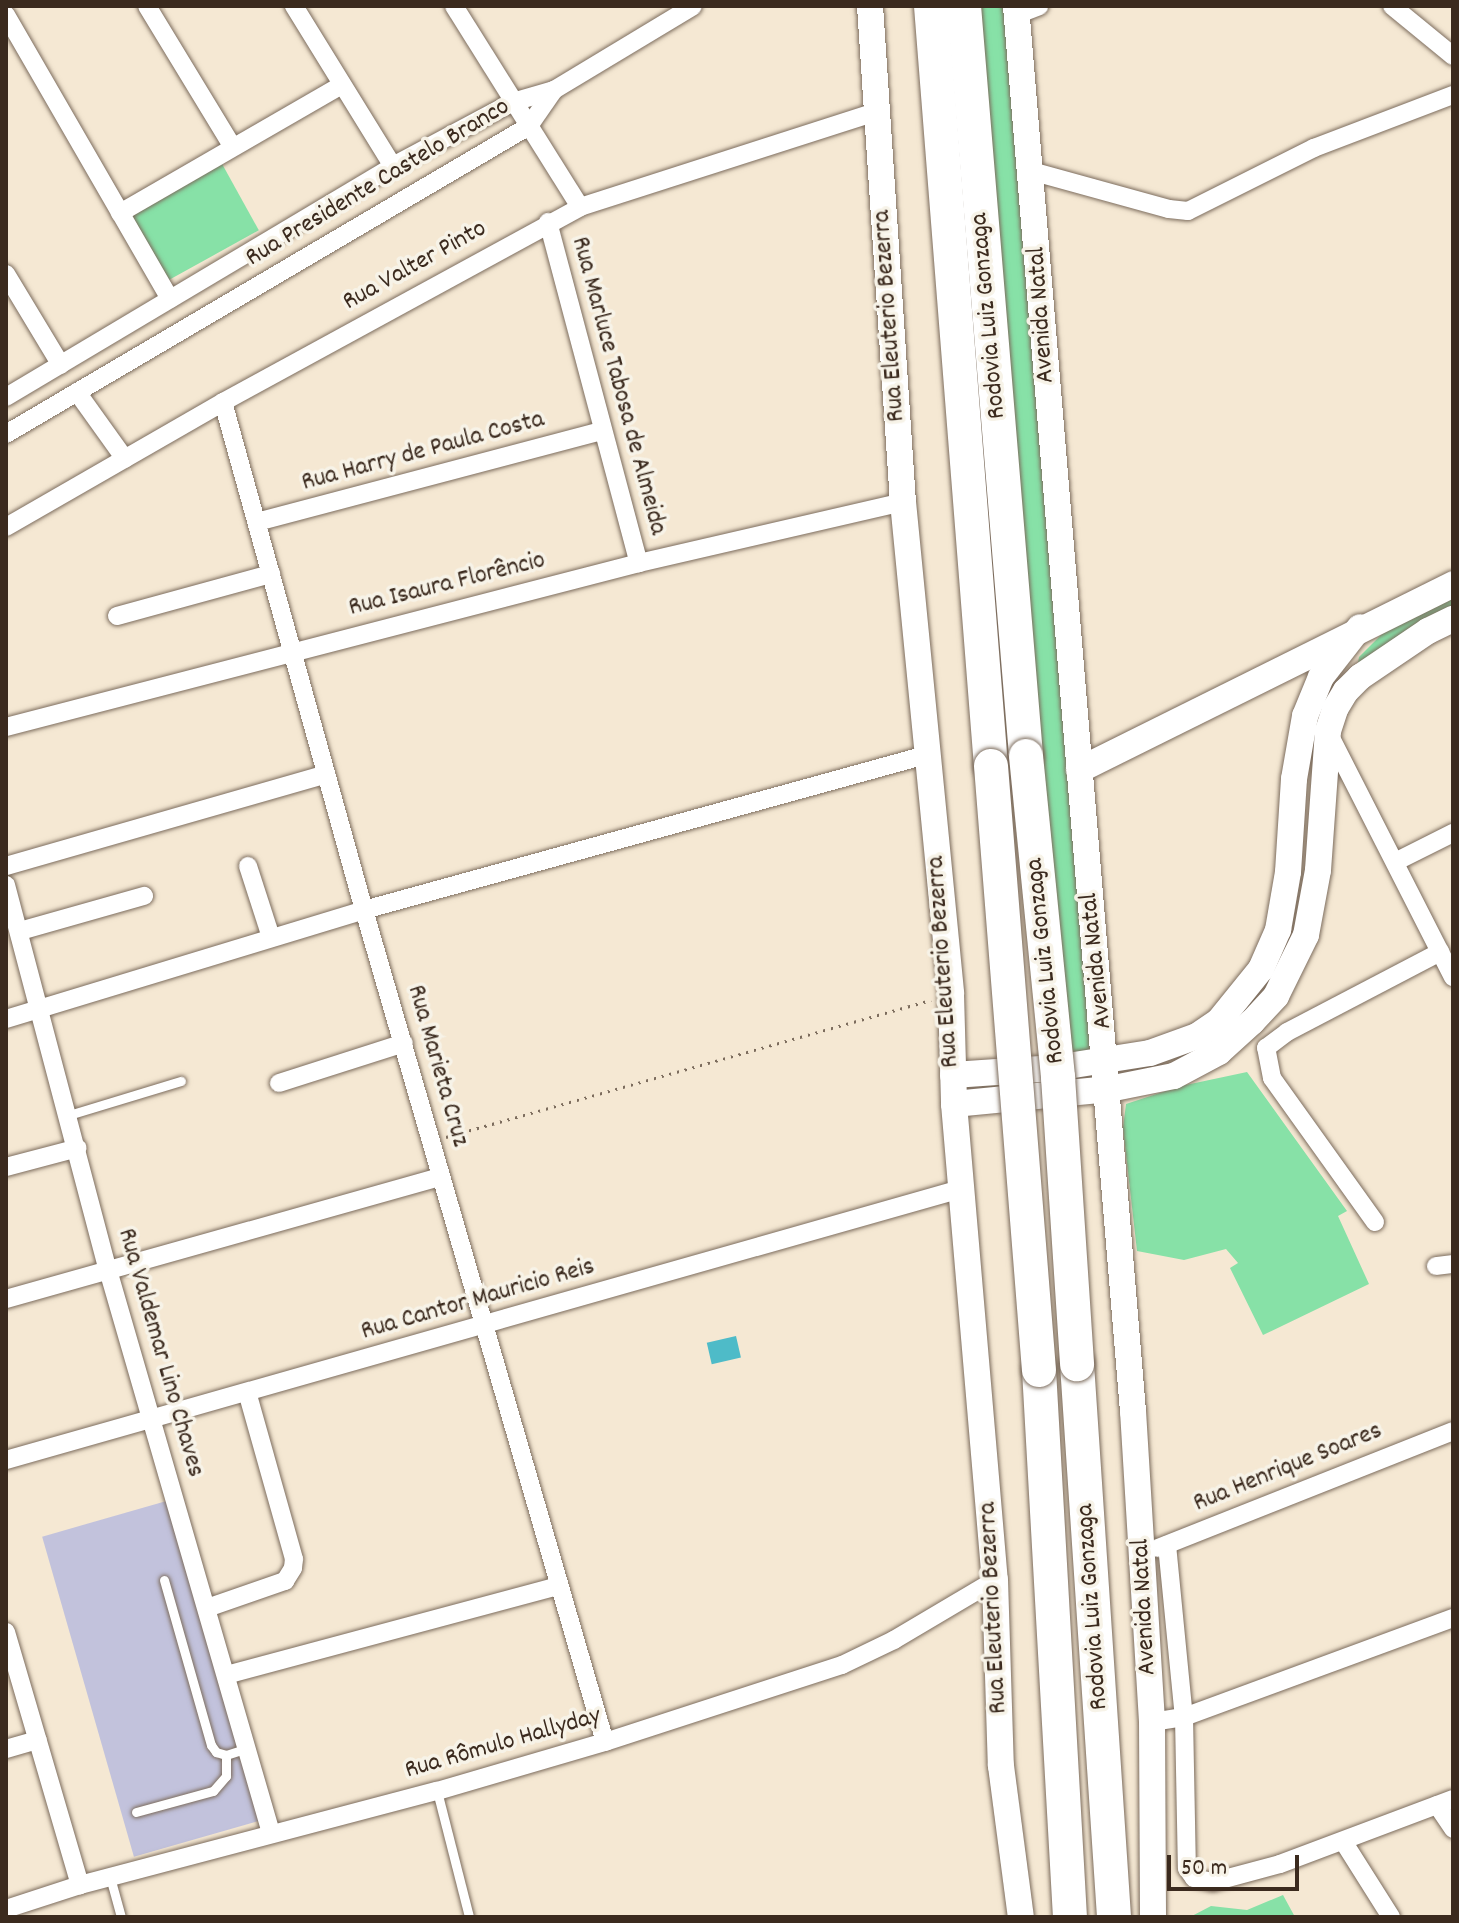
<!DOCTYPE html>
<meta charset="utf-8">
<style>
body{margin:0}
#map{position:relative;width:1459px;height:1923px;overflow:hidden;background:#f5e8d3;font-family:Dekko,sans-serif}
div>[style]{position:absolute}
.industrial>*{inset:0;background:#c2c2dc;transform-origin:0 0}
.green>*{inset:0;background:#87e1a7;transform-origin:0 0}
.water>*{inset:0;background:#4ebbc8;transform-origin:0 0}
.path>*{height:3px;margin-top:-1.5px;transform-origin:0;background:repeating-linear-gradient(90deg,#7c6c5d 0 2px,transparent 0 8px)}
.roads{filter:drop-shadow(0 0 2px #7c6c5d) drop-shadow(0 0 2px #7c6c5d)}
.lane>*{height:9px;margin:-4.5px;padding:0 4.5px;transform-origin:4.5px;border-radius:4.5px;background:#fff}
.street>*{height:18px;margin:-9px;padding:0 9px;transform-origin:9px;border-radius:9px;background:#fff}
.secondary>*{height:26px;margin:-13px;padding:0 13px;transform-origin:13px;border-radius:13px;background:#fff}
.highway>*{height:34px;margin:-17px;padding:0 17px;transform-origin:17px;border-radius:17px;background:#fff}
.bridges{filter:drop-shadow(0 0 2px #7c6c5d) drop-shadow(0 0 2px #7c6c5d)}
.highway-bridge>*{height:34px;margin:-17px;padding:0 17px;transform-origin:17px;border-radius:17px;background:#fff}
span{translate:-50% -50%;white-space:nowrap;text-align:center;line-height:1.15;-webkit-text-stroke:7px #f7f3e8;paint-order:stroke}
.street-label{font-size:26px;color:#3b2a1e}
.frame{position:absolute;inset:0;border:8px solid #3b2a1e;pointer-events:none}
.scale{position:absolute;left:1167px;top:1855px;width:132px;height:36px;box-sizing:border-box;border:4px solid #3b2a1e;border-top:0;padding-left:10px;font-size:24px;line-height:28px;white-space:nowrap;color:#3b2a1e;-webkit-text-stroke:6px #f7f3e8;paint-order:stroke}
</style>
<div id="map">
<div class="industrial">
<div style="left:170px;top:1500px;width:333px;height:133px;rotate:74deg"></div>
</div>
<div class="green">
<div style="clip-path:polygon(975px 6px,1010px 6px,1097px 1052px,1052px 1060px)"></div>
<div style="left:221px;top:162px;width:78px;height:107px;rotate:61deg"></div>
<div style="clip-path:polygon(1453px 595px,1453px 614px,1356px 674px,1359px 657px,1387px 629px)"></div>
<div style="clip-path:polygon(1247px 1072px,1347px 1211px,1338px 1216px,1369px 1284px,1263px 1335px,1230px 1268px,1238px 1263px,1226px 1249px,1184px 1260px,1137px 1251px,1123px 1128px,1126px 1104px,1181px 1086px)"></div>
<div style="clip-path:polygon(1283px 1895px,1295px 1917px,1190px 1917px,1211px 1906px,1247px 1910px)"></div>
</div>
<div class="water">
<div style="left:736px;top:1336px;width:22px;height:30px;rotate:77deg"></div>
</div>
<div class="path">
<div style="left:446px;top:1137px;width:504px;rotate:-15.77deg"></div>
</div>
<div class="roads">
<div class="lane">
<div style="left:69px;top:1115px;width:117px;rotate:-16.9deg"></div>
<div style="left:164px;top:1580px;width:172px;rotate:74.1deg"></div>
<div style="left:211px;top:1745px;width:9px;rotate:54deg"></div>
<div style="left:216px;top:1752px;width:10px;rotate:17deg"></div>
<div style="left:226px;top:1755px;width:22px;rotate:-18deg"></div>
<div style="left:437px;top:1791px;width:130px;rotate:75.7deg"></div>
<div style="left:136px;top:1812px;width:80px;rotate:-15.3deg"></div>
<div style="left:213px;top:1791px;width:20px;rotate:-49deg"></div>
<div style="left:226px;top:1776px;width:21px;rotate:-90deg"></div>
<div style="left:110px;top:1877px;width:41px;rotate:74.6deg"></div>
</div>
<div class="street">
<div style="left:147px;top:6px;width:164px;rotate:58.7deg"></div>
<div style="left:294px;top:6px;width:188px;rotate:58.3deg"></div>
<div style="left:454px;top:6px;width:237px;rotate:57.9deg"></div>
<div style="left:1392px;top:6px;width:79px;rotate:39.3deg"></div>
<div style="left:6px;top:15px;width:328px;rotate:60deg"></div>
<div style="left:1016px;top:15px;width:25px;rotate:-21deg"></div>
<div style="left:1031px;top:171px;width:143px;rotate:15.4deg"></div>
<div style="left:1169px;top:209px;width:19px;rotate:6deg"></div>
<div style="left:1188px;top:211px;width:141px;rotate:-26.6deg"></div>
<div style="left:1314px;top:148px;width:149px;rotate:-20.9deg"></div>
<div style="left:120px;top:213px;width:256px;rotate:-30deg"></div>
<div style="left:548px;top:222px;width:353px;rotate:75.1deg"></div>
<div style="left:6px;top:274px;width:106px;rotate:58.9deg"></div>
<div style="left:77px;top:392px;width:82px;rotate:54.4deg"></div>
<div style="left:6px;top:397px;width:451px;rotate:-30.8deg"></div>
<div style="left:393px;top:166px;width:136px;rotate:-28.1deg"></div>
<div style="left:513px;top:102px;width:43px;rotate:-16.3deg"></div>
<div style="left:554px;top:90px;width:162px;rotate:-31.1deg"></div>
<div style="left:223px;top:402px;width:527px;rotate:74.49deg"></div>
<div style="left:364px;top:910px;width:866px;rotate:73.85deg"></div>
<div style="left:6px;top:434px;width:607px;rotate:-30.49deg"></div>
<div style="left:529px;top:126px;width:44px;rotate:-55.2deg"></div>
<div style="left:257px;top:522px;width:357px;rotate:-14.8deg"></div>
<div style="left:6px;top:527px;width:250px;rotate:-29.9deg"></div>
<div style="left:223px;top:402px;width:407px;rotate:-28.6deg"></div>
<div style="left:580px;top:207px;width:311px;rotate:-17.8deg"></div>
<div style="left:117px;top:616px;width:160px;rotate:-15.3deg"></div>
<div style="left:6px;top:727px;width:654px;rotate:-14.53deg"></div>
<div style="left:639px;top:563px;width:271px;rotate:-13deg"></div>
<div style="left:1329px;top:734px;width:273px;rotate:63deg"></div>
<div style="left:1395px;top:862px;width:65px;rotate:-26.6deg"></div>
<div style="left:6px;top:866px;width:333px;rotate:-16deg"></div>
<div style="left:248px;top:866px;width:75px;rotate:72.1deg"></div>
<div style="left:6px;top:885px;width:398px;rotate:75.2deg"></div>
<div style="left:108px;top:1270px;width:586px;rotate:73.85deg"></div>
<div style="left:20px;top:931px;width:129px;rotate:-15.8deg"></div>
<div style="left:6px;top:1019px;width:374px;rotate:-16.9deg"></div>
<div style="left:364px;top:910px;width:583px;rotate:-15.42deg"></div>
<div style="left:279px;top:1083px;width:131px;rotate:-17.7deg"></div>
<div style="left:6px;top:1167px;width:74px;rotate:-14.8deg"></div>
<div style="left:1375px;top:1222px;width:177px;rotate:-125.6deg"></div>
<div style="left:1272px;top:1078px;width:31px;rotate:-101deg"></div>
<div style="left:1266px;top:1048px;width:26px;rotate:-37deg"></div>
<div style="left:1287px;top:1032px;width:173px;rotate:-27.6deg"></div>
<div style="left:1436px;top:1266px;width:17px;rotate:-7deg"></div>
<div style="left:6px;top:1299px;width:452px;rotate:-15.7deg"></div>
<div style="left:6px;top:1460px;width:996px;rotate:-15.85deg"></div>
<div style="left:1167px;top:1545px;width:173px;rotate:84.4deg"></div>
<div style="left:1184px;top:1717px;width:151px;rotate:88.9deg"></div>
<div style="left:1187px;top:1868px;width:12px;rotate:55deg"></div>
<div style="left:1194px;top:1878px;width:19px;rotate:12deg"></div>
<div style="left:1213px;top:1882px;width:69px;rotate:-15deg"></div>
<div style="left:1280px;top:1864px;width:185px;rotate:-20.6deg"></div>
<div style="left:1158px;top:1548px;width:317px;rotate:-21.6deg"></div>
<div style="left:207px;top:1608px;width:83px;rotate:-19.1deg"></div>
<div style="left:285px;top:1581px;width:15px;rotate:-58deg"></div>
<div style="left:293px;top:1568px;width:9px;rotate:-84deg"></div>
<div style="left:294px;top:1559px;width:173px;rotate:-105.7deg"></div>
<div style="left:6px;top:1632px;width:264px;rotate:73.7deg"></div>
<div style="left:226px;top:1675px;width:345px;rotate:-15deg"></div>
<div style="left:1152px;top:1722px;width:32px;rotate:-9deg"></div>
<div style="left:1184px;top:1717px;width:287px;rotate:-20.2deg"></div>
<div style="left:6px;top:1749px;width:33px;rotate:-16deg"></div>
<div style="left:1437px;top:1805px;width:29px;rotate:56deg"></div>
<div style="left:1343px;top:1841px;width:90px;rotate:57.7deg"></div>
<div style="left:6px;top:1909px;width:78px;rotate:-18deg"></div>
<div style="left:80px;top:1885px;width:369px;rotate:-14.8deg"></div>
<div style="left:437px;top:1791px;width:175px;rotate:-16.3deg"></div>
<div style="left:605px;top:1742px;width:249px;rotate:-18deg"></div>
<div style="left:842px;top:1665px;width:58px;rotate:-25.7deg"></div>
<div style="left:894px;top:1640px;width:117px;rotate:-30.7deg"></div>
</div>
<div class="secondary">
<div style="left:870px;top:6px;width:497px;rotate:86.2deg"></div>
<div style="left:903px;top:502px;width:494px;rotate:84.4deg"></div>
<div style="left:951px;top:994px;width:110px;rotate:88.4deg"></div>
<div style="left:954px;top:1104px;width:478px;rotate:85.1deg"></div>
<div style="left:995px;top:1580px;width:186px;rotate:88.2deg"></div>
<div style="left:1001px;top:1766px;width:152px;rotate:82.5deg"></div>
<div style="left:1016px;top:6px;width:1410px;rotate:85.24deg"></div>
<div style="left:1133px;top:1411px;width:312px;rotate:86.5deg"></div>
<div style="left:1152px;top:1722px;width:195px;rotate:89.7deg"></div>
<div style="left:1079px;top:770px;width:418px;rotate:-26.4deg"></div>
<div style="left:953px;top:1075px;width:102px;rotate:-3.9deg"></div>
<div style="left:1055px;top:1068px;width:96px;rotate:-9deg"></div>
<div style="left:1150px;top:1053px;width:50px;rotate:-19.9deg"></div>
<div style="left:1197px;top:1036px;width:27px;rotate:-34deg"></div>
<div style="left:1219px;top:1021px;width:67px;rotate:-51.1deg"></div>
<div style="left:1261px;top:969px;width:43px;rotate:-66.4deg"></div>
<div style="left:1278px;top:930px;width:59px;rotate:-80.2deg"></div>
<div style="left:1288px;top:872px;width:93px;rotate:-86.3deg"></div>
<div style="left:1294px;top:779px;width:64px;rotate:-80.1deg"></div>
<div style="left:1305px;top:716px;width:42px;rotate:-67.7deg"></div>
<div style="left:1321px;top:677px;width:63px;rotate:-52deg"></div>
<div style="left:954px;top:1104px;width:156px;rotate:-5.5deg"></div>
<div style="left:1109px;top:1089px;width:66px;rotate:-11.3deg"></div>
<div style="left:1174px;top:1076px;width:51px;rotate:-28.1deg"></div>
<div style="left:1219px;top:1052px;width:45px;rotate:-42.3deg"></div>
<div style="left:1252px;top:1022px;width:35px;rotate:-47deg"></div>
<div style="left:1276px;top:996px;width:68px;rotate:-63.8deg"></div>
<div style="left:1306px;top:935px;width:66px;rotate:-79.5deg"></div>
<div style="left:1318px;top:870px;width:139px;rotate:-85.9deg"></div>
<div style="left:1328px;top:731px;width:23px;rotate:-72deg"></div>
<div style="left:1335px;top:709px;width:21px;rotate:-59deg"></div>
<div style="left:1346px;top:691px;width:20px;rotate:-45deg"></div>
<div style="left:1360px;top:677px;width:82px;rotate:-34.1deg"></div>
<div style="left:1428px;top:631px;width:28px;rotate:-26deg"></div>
</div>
<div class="highway">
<div style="left:931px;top:6px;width:762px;rotate:85.49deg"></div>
<div style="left:964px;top:6px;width:753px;rotate:85.27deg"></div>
<div style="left:1077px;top:1364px;width:554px;rotate:86.17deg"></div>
<div style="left:1039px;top:1370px;width:548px;rotate:86.76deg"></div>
</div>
</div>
<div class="bridges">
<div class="highway-bridge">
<div style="left:1026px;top:756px;width:323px;rotate:84.3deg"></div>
<div style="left:1058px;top:1077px;width:288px;rotate:86.2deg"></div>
<div style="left:991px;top:766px;width:606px;rotate:85.46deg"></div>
</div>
</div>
<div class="street-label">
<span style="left:378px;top:183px;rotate:-31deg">Rua Presidente Castelo Branco</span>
<span style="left:415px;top:266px;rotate:-29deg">Rua Valter Pinto</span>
<span style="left:1042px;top:315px;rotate:-94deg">Avenida Natal</span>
<span style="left:890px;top:316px;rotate:-94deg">Rua Eleuterio Bezerra</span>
<span style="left:989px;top:316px;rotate:-95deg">Rodovia Luiz Gonzaga</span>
<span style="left:618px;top:386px;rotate:75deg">Rua Marluce Tabosa de Almeida</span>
<span style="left:423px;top:452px;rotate:-15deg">Rua Harry de Paula Costa</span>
<span style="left:447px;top:585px;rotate:-14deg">Rua Isaura Florêncio</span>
<span style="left:1046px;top:961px;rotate:-96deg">Rodovia Luiz Gonzaga</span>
<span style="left:1097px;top:961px;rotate:-96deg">Avenida Natal</span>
<span style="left:944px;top:962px;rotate:-94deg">Rua Eleuterio Bezerra</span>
<span style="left:437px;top:1066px;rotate:74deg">Rua Marieta Cruz</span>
<span style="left:478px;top:1300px;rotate:-16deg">Rua Cantor Mauricio Reis</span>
<span style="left:160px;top:1353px;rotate:74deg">Rua Valdemar Lino Chaves</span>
<span style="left:1288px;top:1468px;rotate:-22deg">Rua Henrique Soares</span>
<span style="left:1093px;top:1607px;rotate:-94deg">Rodovia Luiz Gonzaga</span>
<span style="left:1145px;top:1607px;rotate:-93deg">Avenida Natal</span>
<span style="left:994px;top:1608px;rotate:-93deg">Rua Eleuterio Bezerra</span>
<span style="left:503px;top:1744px;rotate:-16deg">Rua Rômulo Hallyday</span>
</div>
<div class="frame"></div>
<div class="scale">50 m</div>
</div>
